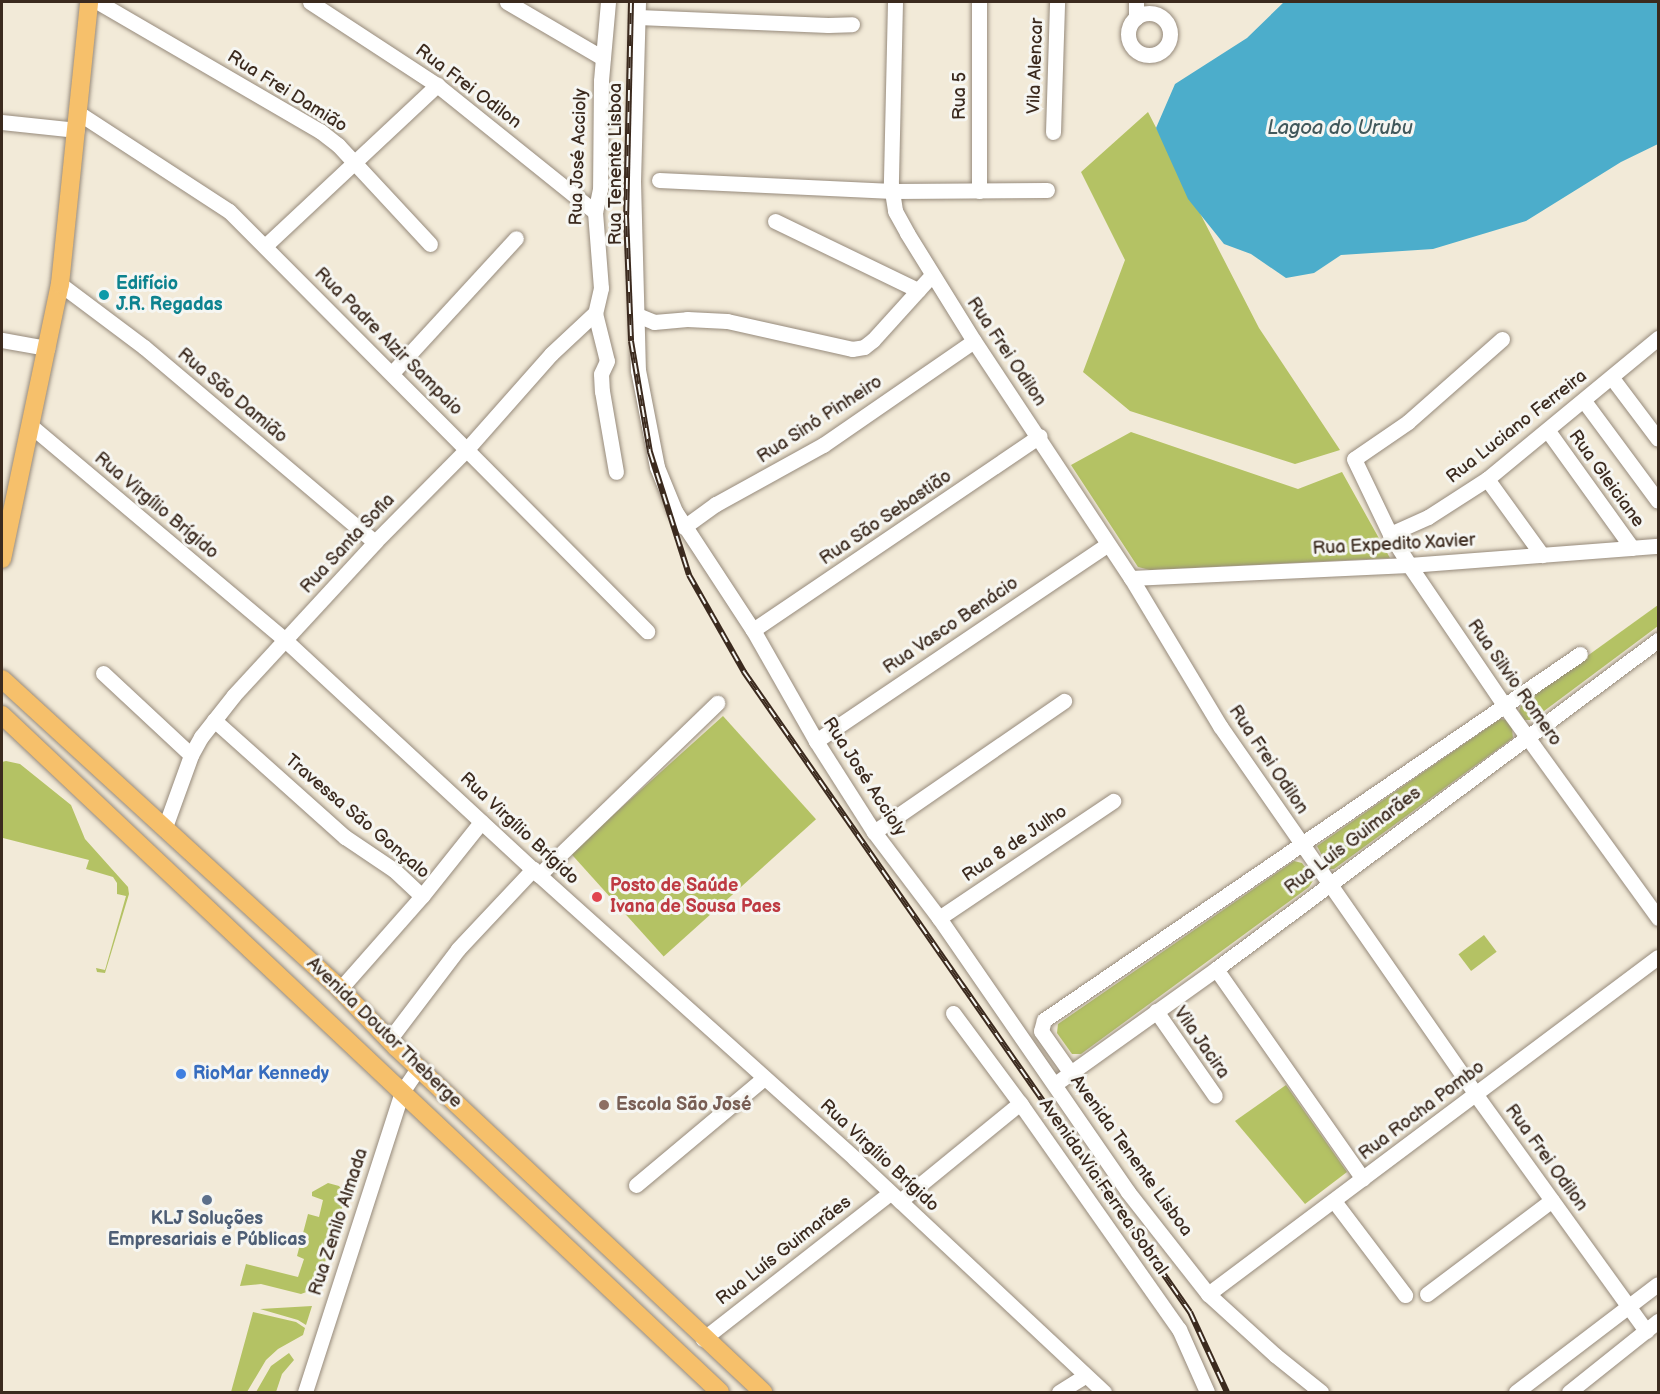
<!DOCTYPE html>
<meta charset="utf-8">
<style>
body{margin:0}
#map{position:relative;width:1660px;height:1394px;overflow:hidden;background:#f2ead8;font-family:"Balsamiq Sans",sans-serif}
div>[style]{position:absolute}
.green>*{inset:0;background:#b4c264;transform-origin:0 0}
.water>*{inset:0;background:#4cadcb}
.roads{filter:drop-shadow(0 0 2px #968a7b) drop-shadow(0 0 2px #968a7b)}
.minor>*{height:15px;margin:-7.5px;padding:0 7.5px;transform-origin:7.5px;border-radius:7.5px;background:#fff}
.minor>.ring{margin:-7.5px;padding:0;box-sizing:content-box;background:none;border:15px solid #fff;border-radius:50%}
.major>*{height:18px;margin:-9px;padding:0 9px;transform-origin:9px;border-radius:9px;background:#f6c06b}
.rail>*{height:6px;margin-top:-3px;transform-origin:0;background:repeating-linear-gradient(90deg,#f6f6f2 0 11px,#3b2a1e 0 22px);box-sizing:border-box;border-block:2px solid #3b2a1e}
.dots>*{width:16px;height:16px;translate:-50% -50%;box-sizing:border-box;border:3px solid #f6f6f2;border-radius:50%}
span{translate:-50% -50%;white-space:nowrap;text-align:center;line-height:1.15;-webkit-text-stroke:6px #f6f6f2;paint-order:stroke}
.street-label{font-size:18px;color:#3b2a1e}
.culture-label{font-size:18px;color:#0d838f;font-weight:700}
.left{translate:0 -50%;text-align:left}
.health-label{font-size:18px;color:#be3a42;font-weight:700}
.shop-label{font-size:18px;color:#366cbe;font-weight:700}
.education-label{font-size:18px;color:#785e54;font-weight:700}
.service-label{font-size:18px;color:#4e5e75;font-weight:700}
.water-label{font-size:20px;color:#41585b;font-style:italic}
.frame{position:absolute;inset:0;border:3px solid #3b2a1e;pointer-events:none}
</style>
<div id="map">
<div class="green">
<div style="clip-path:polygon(1148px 112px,1259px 328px,1340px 450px,1295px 464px,1130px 411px,1083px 372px,1125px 260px,1081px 172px)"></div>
<div style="clip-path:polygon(1131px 432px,1298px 489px,1342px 472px,1390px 558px,1150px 570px,1138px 567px,1071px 465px)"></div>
<div style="clip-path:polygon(1658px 605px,1658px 626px,1532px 720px,1524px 720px,1519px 711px,1522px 703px)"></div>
<div style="left:723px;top:716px;width:139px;height:205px;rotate:48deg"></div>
<div style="clip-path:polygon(1500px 719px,1507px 720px,1512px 728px,1513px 738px,1334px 869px,1329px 869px,1317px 846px)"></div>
<div style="clip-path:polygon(6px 761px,20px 764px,71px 805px,85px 839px,128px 887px,129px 894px,105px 973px,97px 972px,96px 968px,105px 970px,126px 896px,117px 894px,117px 883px,113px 877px,86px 869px,89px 860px,3px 838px,2px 841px,2px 762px)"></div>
<div style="clip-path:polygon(1294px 861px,1302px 863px,1314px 879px,1309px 887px,1081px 1054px,1072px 1054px,1057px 1033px,1058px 1024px)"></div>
<div style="left:1484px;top:935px;width:21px;height:32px;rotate:53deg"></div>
<div style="clip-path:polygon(1286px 1085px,1347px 1172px,1305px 1204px,1235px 1121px)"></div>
<div style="clip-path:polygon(328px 1183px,339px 1186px,346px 1195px,317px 1288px,301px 1294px,261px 1284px,240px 1286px,246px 1264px,298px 1277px,304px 1259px,297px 1256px,308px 1214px,319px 1217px,323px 1200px,312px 1196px,312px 1192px)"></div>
<div style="clip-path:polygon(312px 1306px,306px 1325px,298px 1320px,260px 1309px)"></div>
<div style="clip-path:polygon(253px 1312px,296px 1322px,305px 1328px,303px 1335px,278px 1349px,266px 1360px,247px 1392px,231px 1392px)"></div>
<div style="clip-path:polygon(289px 1353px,294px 1360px,282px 1374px,276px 1392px,256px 1392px,271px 1366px)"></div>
</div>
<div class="water">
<div style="clip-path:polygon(1284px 2px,1658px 2px,1658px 144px,1621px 162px,1526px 221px,1433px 249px,1341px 255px,1314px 273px,1286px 278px,1251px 254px,1224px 244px,1188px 199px,1156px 128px,1175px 84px,1247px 38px)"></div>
</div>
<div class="roads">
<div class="minor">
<div style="left:98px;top:2px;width:257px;rotate:30.2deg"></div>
<div style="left:320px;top:131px;width:23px;rotate:38deg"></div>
<div style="left:338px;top:145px;width:135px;rotate:47.1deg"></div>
<div style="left:310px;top:2px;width:152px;rotate:33.2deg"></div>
<div style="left:437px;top:85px;width:203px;rotate:38.8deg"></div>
<div style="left:507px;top:2px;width:111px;rotate:30.3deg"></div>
<div style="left:608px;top:2px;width:79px;rotate:95.1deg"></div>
<div style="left:601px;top:81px;width:108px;rotate:90.5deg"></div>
<div style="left:600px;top:189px;width:24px;rotate:102deg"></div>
<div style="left:595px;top:212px;width:76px;rotate:85.5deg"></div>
<div style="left:601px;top:288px;width:26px;rotate:103deg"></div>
<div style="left:595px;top:313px;width:49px;rotate:76deg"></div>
<div style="left:607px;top:361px;width:14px;rotate:115deg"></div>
<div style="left:601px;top:374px;width:17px;rotate:87deg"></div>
<div style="left:602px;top:391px;width:82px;rotate:80.2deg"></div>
<div style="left:638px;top:2px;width:179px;rotate:91.6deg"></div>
<div style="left:633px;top:181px;width:189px;rotate:88.5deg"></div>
<div style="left:638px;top:370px;width:99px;rotate:78.9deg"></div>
<div style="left:657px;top:467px;width:48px;rotate:67.8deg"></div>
<div style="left:675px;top:511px;width:142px;rotate:56.8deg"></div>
<div style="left:753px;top:630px;width:128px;rotate:60.4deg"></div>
<div style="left:816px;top:741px;width:108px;rotate:57.5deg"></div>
<div style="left:874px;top:832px;width:108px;rotate:52.9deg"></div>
<div style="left:939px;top:918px;width:333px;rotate:55.4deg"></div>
<div style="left:1128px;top:1192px;width:130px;rotate:51.9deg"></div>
<div style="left:1208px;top:1294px;width:91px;rotate:42.3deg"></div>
<div style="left:1275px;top:1355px;width:59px;rotate:38.8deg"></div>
<div style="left:895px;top:2px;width:183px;rotate:91.3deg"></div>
<div style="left:891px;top:185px;width:26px;rotate:81deg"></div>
<div style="left:895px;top:211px;width:25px;rotate:61deg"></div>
<div style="left:907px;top:233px;width:127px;rotate:58.2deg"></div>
<div style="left:974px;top:341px;width:284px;rotate:56.5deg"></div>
<div style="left:1131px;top:578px;width:173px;rotate:59deg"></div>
<div style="left:1220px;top:726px;width:449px;rotate:55.2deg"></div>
<div style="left:1476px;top:1095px;width:291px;rotate:54.2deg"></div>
<div style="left:979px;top:2px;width:189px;rotate:90deg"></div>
<div style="left:1136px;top:2px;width:16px;rotate:90deg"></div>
<div class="ring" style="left:1128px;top:13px;width:27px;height:27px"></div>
<div style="left:638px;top:17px;width:190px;rotate:2.4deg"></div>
<div style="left:828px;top:25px;width:24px;rotate:-2deg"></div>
<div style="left:77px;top:112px;width:181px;rotate:33.1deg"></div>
<div style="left:229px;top:211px;width:593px;rotate:45.14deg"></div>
<div style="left:2px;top:122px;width:75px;rotate:6.1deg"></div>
<div style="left:1053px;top:132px;width:130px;rotate:-88.2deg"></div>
<div style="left:659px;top:180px;width:234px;rotate:2.7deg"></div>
<div style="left:893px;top:191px;width:154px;rotate:-0.4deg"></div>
<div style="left:775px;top:221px;width:159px;rotate:25.8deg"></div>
<div style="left:265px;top:246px;width:236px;rotate:-43.1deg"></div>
<div style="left:60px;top:284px;width:105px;rotate:36.9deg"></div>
<div style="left:144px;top:347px;width:302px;rotate:40.2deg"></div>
<div style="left:637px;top:315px;width:18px;rotate:22deg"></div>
<div style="left:654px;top:322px;width:33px;rotate:-5deg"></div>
<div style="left:687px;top:319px;width:40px;rotate:2.9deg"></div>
<div style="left:727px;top:321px;width:128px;rotate:12.6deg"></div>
<div style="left:852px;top:349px;width:12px;rotate:-9deg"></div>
<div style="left:864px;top:347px;width:11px;rotate:-38deg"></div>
<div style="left:873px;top:340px;width:88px;rotate:-47.8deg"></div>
<div style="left:1502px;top:339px;width:125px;rotate:138.6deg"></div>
<div style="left:1408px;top:422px;width:65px;rotate:145.6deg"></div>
<div style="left:1354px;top:459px;width:83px;rotate:64.4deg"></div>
<div style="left:1390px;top:534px;width:36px;rotate:58deg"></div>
<div style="left:1409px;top:565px;width:169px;rotate:55.8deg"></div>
<div style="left:1504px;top:705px;width:263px;rotate:54.1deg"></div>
<div style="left:2px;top:340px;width:46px;rotate:10.1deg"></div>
<div style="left:392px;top:373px;width:183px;rotate:-47.4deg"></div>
<div style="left:1612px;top:378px;width:76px;rotate:53deg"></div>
<div style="left:1584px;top:401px;width:124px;rotate:53.5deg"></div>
<div style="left:31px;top:426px;width:332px;rotate:40.1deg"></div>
<div style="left:285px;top:640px;width:346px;rotate:42.8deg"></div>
<div style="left:539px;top:875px;width:425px;rotate:41.9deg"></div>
<div style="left:855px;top:1159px;width:341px;rotate:43.1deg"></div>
<div style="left:1548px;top:431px;width:144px;rotate:54.3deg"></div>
<div style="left:1487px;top:479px;width:94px;rotate:54.1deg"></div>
<div style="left:684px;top:527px;width:39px;rotate:-36deg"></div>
<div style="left:716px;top:504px;width:122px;rotate:-28.9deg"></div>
<div style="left:823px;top:445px;width:183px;rotate:-34.6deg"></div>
<div style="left:1390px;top:534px;width:42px;rotate:-24.1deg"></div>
<div style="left:1428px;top:517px;width:70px;rotate:-32.8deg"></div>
<div style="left:1487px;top:479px;width:222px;rotate:-39.5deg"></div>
<div style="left:1131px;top:578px;width:278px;rotate:-2.7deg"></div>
<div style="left:1409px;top:565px;width:250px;rotate:-4.4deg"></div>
<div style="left:753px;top:630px;width:346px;rotate:-34.1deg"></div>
<div style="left:103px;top:673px;width:120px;rotate:43deg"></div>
<div style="left:214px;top:720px;width:176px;rotate:41.8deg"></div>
<div style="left:345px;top:837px;width:59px;rotate:34deg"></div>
<div style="left:394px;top:870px;width:38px;rotate:43deg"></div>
<div style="left:816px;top:741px;width:352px;rotate:-34deg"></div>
<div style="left:165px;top:827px;width:77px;rotate:-70.1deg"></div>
<div style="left:191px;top:755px;width:21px;rotate:-61deg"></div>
<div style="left:201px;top:737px;width:53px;rotate:-51.8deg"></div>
<div style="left:234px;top:695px;width:208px;rotate:-47.3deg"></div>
<div style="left:375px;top:542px;width:131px;rotate:-45.3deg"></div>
<div style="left:467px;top:449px;width:127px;rotate:-48.5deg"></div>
<div style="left:551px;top:354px;width:60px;rotate:-43deg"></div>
<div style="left:874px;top:832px;width:231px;rotate:-34.6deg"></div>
<div style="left:539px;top:875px;width:248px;rotate:-44deg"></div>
<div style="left:939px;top:918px;width:210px;rotate:-33.9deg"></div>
<div style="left:1216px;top:969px;width:256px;rotate:55deg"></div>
<div style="left:340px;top:989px;width:124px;rotate:-48.6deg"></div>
<div style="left:422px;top:896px;width:95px;rotate:-51.4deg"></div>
<div style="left:1156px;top:1011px;width:103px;rotate:55.2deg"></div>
<div style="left:953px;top:1013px;width:116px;rotate:53.4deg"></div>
<div style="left:1022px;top:1106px;width:273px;rotate:54.9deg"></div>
<div style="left:1179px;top:1329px;width:69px;rotate:66deg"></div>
<div style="left:389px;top:1040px;width:114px;rotate:-52.8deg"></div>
<div style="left:458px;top:949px;width:110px;rotate:-46.8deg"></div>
<div style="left:1070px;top:1072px;width:50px;rotate:-125.3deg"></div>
<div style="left:1041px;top:1031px;width:11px;rotate:-75deg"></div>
<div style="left:1044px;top:1020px;width:649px;rotate:-34.33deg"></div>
<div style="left:1055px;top:1084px;width:198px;rotate:-35.5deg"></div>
<div style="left:1216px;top:969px;width:551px;rotate:-36.66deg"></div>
<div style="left:636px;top:1185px;width:167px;rotate:-39.9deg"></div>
<div style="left:900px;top:1201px;width:155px;rotate:-39.2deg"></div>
<div style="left:1334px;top:1201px;width:118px;rotate:52.9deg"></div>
<div style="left:1208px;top:1294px;width:562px;rotate:-36.83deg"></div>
<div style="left:1427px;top:1294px;width:156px;rotate:-36.9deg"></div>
<div style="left:703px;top:1339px;width:237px;rotate:-38deg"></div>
<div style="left:305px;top:1392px;width:315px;rotate:-72.1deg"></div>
<div style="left:402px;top:1092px;width:29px;rotate:-56deg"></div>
<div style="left:1059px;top:1392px;width:31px;rotate:-32deg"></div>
<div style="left:1516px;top:1392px;width:178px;rotate:-37.3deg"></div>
<div style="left:1569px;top:1392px;width:114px;rotate:-38.6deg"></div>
</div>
<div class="major">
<div style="left:2px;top:559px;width:281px;rotate:-78.1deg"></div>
<div style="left:60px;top:284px;width:283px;rotate:-84.1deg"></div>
<div style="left:2px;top:679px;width:459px;rotate:42.5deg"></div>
<div style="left:340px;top:989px;width:81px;rotate:46deg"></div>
<div style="left:396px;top:1047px;width:504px;rotate:43.23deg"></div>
<div style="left:2px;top:715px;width:987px;rotate:43.32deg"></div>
</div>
</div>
<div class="rail">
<div style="left:631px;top:2px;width:213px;rotate:91.3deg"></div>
<div style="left:626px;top:215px;width:126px;rotate:87.7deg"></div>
<div style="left:631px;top:341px;width:113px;rotate:80.3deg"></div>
<div style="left:650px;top:452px;width:129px;rotate:72.4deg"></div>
<div style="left:689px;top:575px;width:112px;rotate:60.4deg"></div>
<div style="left:744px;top:672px;width:780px;rotate:55.13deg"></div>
<div style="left:1190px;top:1312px;width:88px;rotate:65.2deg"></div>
</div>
<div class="dots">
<div style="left:104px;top:295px;background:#0f9aa8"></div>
<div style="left:597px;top:897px;background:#e0444e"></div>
<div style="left:181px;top:1074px;background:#3f7fe0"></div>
<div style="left:604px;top:1105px;background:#8d6e63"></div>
<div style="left:207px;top:1200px;background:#5c6f8a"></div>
</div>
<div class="street-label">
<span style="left:1036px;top:66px;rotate:-88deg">Vila Alencar</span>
<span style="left:468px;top:87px;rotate:37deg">Rua Frei Odilon</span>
<span style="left:287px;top:92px;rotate:32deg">Rua Frei Damião</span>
<span style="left:960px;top:96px;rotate:-90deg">Rua 5</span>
<span style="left:579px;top:157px;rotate:-88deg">Rua José Accioly</span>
<span style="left:616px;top:164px;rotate:-90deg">Rua Tenente Lisboa</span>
<span style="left:388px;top:342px;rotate:45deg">Rua Padre Alzir Sampaio</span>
<span style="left:1006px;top:352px;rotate:56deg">Rua Frei Odilon</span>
<span style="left:232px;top:396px;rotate:40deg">Rua São Damião</span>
<span style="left:820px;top:420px;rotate:-33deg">Rua Sinó Pinheiro</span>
<span style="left:1517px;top:427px;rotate:-38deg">Rua Luciano Ferreira</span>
<span style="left:1606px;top:479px;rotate:54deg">Rua Gleiciane</span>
<span style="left:156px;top:506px;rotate:40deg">Rua Virgílio Brígido</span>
<span style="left:886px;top:518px;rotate:-34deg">Rua São Sebastião</span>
<span style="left:348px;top:544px;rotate:-47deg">Rua Santa Sofia</span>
<span style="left:1394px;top:545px;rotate:-3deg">Rua Expedito Xavier</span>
<span style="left:951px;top:626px;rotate:-34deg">Rua Vasco Benácio</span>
<span style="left:1514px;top:683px;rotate:55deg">Rua Silvio Romero</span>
<span style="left:1268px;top:760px;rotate:56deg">Rua Frei Odilon</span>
<span style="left:864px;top:777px;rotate:57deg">Rua José Accioly</span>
<span style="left:357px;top:817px;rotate:40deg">Travessa São Gonçalo</span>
<span style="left:519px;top:829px;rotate:43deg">Rua Virgílio Brígido</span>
<span style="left:1353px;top:841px;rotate:-37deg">Rua Luís Guimarães</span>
<span style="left:1015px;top:844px;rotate:-34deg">Rua 8 de Julho</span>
<span style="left:384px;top:1033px;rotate:44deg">Avenida Doutor Theberge</span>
<span style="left:1201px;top:1043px;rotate:55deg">Vila Jacira</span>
<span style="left:1422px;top:1111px;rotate:-37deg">Rua Rocha Pombo</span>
<span style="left:879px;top:1156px;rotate:43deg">Rua Virgílio Brígido</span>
<span style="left:1131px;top:1156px;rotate:54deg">Avenida Tenente Lisboa</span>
<span style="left:1546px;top:1158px;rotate:54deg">Rua Frei Odilon</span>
<span style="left:1103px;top:1187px;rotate:55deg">Avenida Via Ferrea Sobral</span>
<span style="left:339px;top:1222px;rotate:-72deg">Rua Zenilo Almada</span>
<span style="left:784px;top:1251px;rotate:-38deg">Rua Luís Guimarães</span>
</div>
<div class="culture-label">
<span class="left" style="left:116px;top:295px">Edifício<br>J.R. Regadas</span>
</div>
<div class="health-label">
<span class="left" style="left:610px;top:897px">Posto de Saúde<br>Ivana de Sousa Paes</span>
</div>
<div class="shop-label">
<span class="left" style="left:193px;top:1074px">RioMar Kennedy</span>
</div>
<div class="education-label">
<span class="left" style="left:616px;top:1105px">Escola São José</span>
</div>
<div class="service-label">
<span style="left:207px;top:1230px">KLJ Soluções<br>Empresariais e Públicas</span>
</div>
<div class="water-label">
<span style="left:1340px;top:128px">Lagoa do Urubu</span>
</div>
<div class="frame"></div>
</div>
